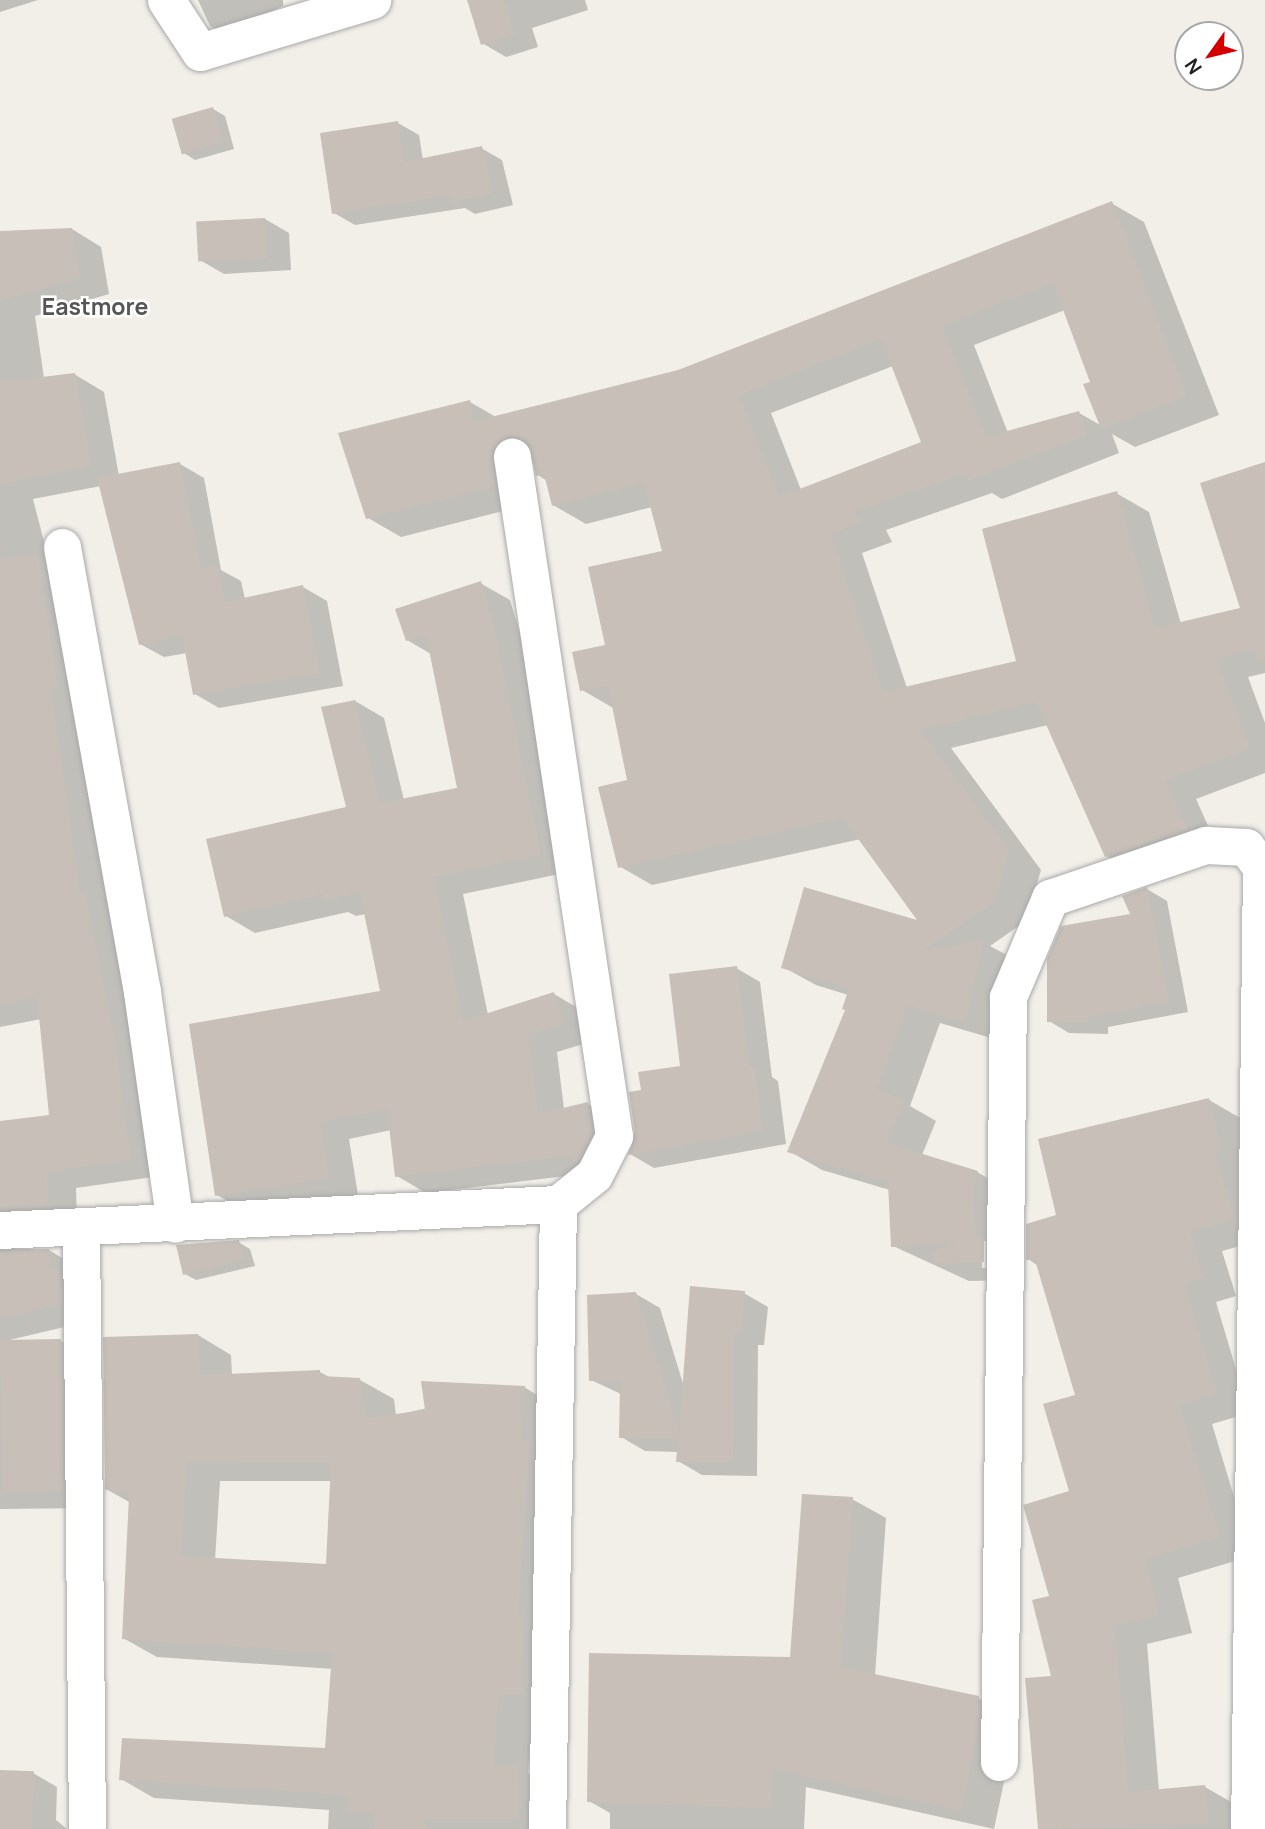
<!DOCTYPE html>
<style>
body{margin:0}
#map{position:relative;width:1265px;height:1829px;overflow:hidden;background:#f2efe9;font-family:Manrope,sans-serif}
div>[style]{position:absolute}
.shadow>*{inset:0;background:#0003}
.building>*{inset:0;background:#c7bfb8;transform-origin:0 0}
.roads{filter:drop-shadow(0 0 2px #a9a9a9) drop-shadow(0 0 2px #a9a9a9)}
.street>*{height:37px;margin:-18.5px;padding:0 18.5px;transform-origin:18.5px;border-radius:18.5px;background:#fff}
span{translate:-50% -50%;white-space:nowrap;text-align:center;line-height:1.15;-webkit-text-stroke:5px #fff;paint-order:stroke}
.quarter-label{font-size:23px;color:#555;font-weight:700}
.north{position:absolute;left:1174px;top:21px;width:70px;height:70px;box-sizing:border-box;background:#fff;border:2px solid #a7a7a7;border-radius:50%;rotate:236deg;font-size:19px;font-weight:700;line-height:28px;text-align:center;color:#222}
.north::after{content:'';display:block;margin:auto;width:24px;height:32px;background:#d40000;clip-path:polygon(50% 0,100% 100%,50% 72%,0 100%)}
</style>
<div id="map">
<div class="shadow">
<div style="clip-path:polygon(0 0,38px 0,0 12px)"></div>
<div style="clip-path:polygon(198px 0,283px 0,283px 6px,268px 13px,243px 45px,210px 26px)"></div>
<div style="clip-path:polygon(469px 0,585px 0,588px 10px,532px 28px,538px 47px,506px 57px,482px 43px)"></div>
<div style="clip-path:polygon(213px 109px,225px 116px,234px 149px,195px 160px,184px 153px)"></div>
<div style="clip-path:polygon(398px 123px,419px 135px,423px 160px,481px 148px,502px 160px,513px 205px,475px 214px,465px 208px,355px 225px,334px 213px)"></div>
<div style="clip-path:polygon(evenodd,1111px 203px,1144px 222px,1219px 415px,1135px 447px,1112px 434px,1119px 453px,1002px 499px,992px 493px,886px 530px,892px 542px,862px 553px,907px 688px,1018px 662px,1116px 493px,1149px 512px,1181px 624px,1243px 609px,1265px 463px,1265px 673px,1248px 677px,1265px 723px,1265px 773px,1196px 799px,1218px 848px,1139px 875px,1106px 856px,1048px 725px,951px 748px,1041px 870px,1026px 921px,990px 946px,1016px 960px,998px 1040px,940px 1023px,910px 1106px,936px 1121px,922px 1155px,977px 1172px,1010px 1191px,1016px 1280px,969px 1281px,893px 1246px,890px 1190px,822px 1170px,789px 1151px,847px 1010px,848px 995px,816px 985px,783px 967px,922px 923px,861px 839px,652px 885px,619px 866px,629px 782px,615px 709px,582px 690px,664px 553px,652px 507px,586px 524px,553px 505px,547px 481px,538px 475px,534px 461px,524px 469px,527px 505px,401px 537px,368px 518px,470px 402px,496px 417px,678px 371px,1111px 203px,1065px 310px,1092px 383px,1102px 426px,1079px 413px,1008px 433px,974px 345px,1065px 310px,1111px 203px,893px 366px,923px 443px,801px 490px,771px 413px,893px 366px,1111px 203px,982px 1241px,986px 1241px,986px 1268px,982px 1268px,982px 1241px)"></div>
<div style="clip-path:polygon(265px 219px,289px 233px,291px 270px,224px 274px,200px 260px)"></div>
<div style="clip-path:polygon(72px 229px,101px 247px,109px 294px,35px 316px,44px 378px,74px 374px,104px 392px,119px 476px,180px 464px,204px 478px,221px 570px,241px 581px,245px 599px,303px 587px,327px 601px,343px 686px,219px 708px,195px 694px,187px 653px,164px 657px,140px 644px,101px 486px,33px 499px,49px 561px,160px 1176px,76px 1188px,77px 1223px,19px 1228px,8px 1248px,49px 1250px,78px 1268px,90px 1321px,5px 1341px,61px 1341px,93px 1359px,94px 1508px,0 1509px,0 1123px,50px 1117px,41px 1019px,0 1027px,0 233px)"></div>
<div style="clip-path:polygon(480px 583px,510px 600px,522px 640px,569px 872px,463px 894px,488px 1015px,554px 994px,583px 1011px,593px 1041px,557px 1052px,564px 1109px,587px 1104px,617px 1121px,591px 1173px,426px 1193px,397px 1176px,391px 1130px,349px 1139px,358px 1195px,246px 1212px,217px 1195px,382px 993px,366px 914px,356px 916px,348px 912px,255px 933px,226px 916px,348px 808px,355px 701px,384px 718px,404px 800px,459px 789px,431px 654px,407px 640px)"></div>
<div style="clip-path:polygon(1147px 889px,1167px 901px,1188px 1012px,1108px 1027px,1108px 1034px,1069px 1033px,1049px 1021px,1132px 915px)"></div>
<div style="clip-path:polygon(736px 968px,760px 982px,772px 1077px,778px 1081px,786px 1144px,654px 1168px,630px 1154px,643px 1091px,682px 1068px)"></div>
<div style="clip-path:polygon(1209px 1100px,1242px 1119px,1265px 1239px,1222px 1251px,1236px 1296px,1216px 1302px,1249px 1413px,1212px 1424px,1252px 1556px,1178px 1578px,1192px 1633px,1147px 1644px,1159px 1791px,1205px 1787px,1238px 1806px,1240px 1829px,1040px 1829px,1027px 1679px,1053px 1677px,1051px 1597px,1071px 1492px,1077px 1396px,1037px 1265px,1028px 1259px,1058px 1216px)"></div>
<div style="clip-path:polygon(238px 1242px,250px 1249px,255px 1266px,196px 1280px,185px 1274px)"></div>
<div style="clip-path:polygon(744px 1293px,768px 1307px,764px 1345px,758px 1345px,757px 1476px,702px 1475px,678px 1461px,679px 1452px,645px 1451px,621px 1437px,621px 1394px,591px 1380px,636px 1294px,660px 1308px,684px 1387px)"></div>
<div style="clip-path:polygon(evenodd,198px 1335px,231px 1355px,232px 1375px,320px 1372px,331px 1378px,360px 1380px,394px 1399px,396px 1415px,524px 1387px,557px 1407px,528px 1773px,551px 1787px,552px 1829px,328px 1829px,329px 1810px,154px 1798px,121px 1779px,327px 1750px,333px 1669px,157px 1657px,123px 1638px,131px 1503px,106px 1489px,198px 1335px,220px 1481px,332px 1481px,328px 1566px,215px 1560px,220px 1481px)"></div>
<div style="clip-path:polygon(852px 1499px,886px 1518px,875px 1676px,978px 1698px,1012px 1717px,1011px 1749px,994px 1829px,806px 1787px,804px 1829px,610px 1829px,610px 1813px,589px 1801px,792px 1659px)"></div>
<div style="clip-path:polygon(0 1772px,33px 1773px,57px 1787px,56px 1820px,67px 1829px,0 1829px)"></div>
</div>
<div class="building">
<div style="clip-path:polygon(467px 0,504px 0,515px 34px,481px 45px)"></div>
<div style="left:213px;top:107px;width:37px;height:43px;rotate:74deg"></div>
<div style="clip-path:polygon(398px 121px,404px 162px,482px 146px,493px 193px,452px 203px,451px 195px,332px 214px,320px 133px)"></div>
<div style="clip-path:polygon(evenodd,1112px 201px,1187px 396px,1101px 429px,1083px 384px,1090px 382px,1053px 283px,942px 326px,986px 437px,1079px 411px,1087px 435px,968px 481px,966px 473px,855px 512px,860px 523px,831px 534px,883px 692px,1016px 661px,982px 529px,1117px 491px,1155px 628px,1240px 608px,1200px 483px,1265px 462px,1265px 660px,1257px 661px,1254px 650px,1216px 659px,1250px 749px,1165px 780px,1187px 829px,1105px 857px,1036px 702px,920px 730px,1009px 850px,994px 903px,923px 950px,984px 940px,965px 1023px,907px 1005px,877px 1089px,904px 1100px,887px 1143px,978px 1171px,973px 1187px,976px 1238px,984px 1236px,984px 1262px,935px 1264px,933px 1251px,957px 1244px,891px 1247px,888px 1182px,787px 1152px,845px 1010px,842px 1009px,849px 988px,781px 968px,804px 887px,917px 920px,843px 818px,618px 868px,598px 787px,627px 780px,608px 686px,580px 691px,572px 652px,605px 645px,588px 567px,662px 551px,644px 483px,552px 506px,544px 474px,536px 476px,529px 444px,510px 436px,492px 450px,495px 487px,366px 519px,338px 433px,470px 400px,475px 421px,678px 370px,1112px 201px,881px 339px,921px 442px,779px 497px,739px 395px,881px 339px)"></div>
<div style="left:265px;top:218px;width:40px;height:69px;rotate:87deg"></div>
<div style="clip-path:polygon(72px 228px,80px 277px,0 301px,0 231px)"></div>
<div style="clip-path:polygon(75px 373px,91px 466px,0 484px,0 382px)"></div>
<div style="clip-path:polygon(180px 462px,201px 569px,217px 565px,225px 602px,303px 585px,320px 673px,193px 695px,182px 635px,139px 645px,97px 478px)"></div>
<div style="clip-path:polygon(38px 553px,58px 688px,51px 689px,80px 893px,85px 892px,115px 1042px,131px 1160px,47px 1172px,48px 1207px,0 1209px,0 1121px,49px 1115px,37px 997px,0 1005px,0 560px)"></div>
<div style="clip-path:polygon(481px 581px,493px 622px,541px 855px,434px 877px,463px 1021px,554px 992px,564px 1024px,528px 1035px,538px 1114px,588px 1102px,592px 1132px,576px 1163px,569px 1156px,395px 1177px,387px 1109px,320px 1122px,329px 1178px,215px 1196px,189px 1024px,380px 991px,360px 893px,325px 900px,323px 894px,224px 917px,206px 839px,346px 807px,321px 707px,355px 700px,380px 803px,457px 788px,426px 635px,406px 641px,395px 609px)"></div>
<div style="clip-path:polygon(1147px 887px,1169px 1002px,1088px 1017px,1088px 1023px,1047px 1022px,1047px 959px,1061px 926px,1130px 914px,1122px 896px)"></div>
<div style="clip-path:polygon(737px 966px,749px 1066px,754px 1065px,763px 1131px,628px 1155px,635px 1134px,629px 1092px,641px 1090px,638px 1072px,680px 1066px,669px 974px)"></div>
<div style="clip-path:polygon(1209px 1098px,1222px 1151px,1215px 1153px,1235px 1219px,1190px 1232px,1203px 1277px,1184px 1283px,1217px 1394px,1179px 1405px,1220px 1537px,1146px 1559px,1159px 1615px,1115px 1626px,1128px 1792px,1205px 1785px,1209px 1824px,1038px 1829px,1025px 1678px,1051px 1676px,1032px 1600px,1049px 1596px,1023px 1505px,1069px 1491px,1043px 1404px,1075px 1395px,1035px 1260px,1026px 1260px,1026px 1224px,1056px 1215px,1038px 1139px)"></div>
<div style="clip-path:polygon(239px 1240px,244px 1260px,183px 1275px,176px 1245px)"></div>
<div style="clip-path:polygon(49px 1249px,50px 1269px,60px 1269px,61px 1304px,0 1319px,0 1251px)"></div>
<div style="clip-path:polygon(690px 1286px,745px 1291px,741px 1333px,734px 1332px,733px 1463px,676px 1462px,678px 1439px,619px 1438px,620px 1381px,589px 1381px,587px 1295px,636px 1292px,679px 1433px)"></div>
<div style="clip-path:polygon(evenodd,198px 1334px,200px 1375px,320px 1370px,320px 1376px,360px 1378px,367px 1418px,425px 1410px,421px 1381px,525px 1386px,522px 1439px,530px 1439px,518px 1615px,523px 1615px,524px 1695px,498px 1695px,494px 1766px,518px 1766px,519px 1819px,425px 1819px,426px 1829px,375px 1829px,374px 1812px,348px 1813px,348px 1795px,119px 1780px,122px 1738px,325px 1748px,332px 1653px,122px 1639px,129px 1496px,127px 1490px,105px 1490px,103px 1337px,198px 1334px,187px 1462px,331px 1463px,326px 1564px,181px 1556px,187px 1462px)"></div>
<div style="left:61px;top:1339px;width:151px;height:61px;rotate:89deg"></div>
<div style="clip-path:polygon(802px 1494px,853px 1497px,841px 1667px,979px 1696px,978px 1729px,961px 1811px,773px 1769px,771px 1809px,587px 1802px,589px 1653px,790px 1657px)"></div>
<div style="left:0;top:1770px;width:34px;height:59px;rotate:2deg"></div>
</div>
<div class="roads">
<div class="street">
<div style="left:166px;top:0;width:62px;rotate:56.8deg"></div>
<div style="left:200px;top:52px;width:180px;rotate:-16.8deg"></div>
<div style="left:62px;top:547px;width:452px;rotate:79.8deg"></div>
<div style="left:142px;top:992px;width:234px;rotate:81.9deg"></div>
<div style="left:81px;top:1227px;width:602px;rotate:89.43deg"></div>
<div style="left:0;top:1230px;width:559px;rotate:-2.67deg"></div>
<div style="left:558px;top:1204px;width:46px;rotate:-38.9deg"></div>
<div style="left:594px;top:1175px;width:44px;rotate:-62.9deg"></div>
<div style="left:614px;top:1136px;width:687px;rotate:-98.54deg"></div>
<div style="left:999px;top:1762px;width:765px;rotate:-89.33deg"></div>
<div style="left:1008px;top:997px;width:108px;rotate:-67deg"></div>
<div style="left:1050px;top:898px;width:165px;rotate:-18.8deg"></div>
<div style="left:1206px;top:845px;width:40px;rotate:2.9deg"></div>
<div style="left:1246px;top:847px;width:25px;rotate:53deg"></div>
<div style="left:1261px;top:867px;width:962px;rotate:90.71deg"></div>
<div style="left:547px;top:1829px;width:625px;rotate:-88.99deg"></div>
</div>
</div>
<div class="quarter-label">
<span style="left:95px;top:306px">Eastmore</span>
</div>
<div class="north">N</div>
</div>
